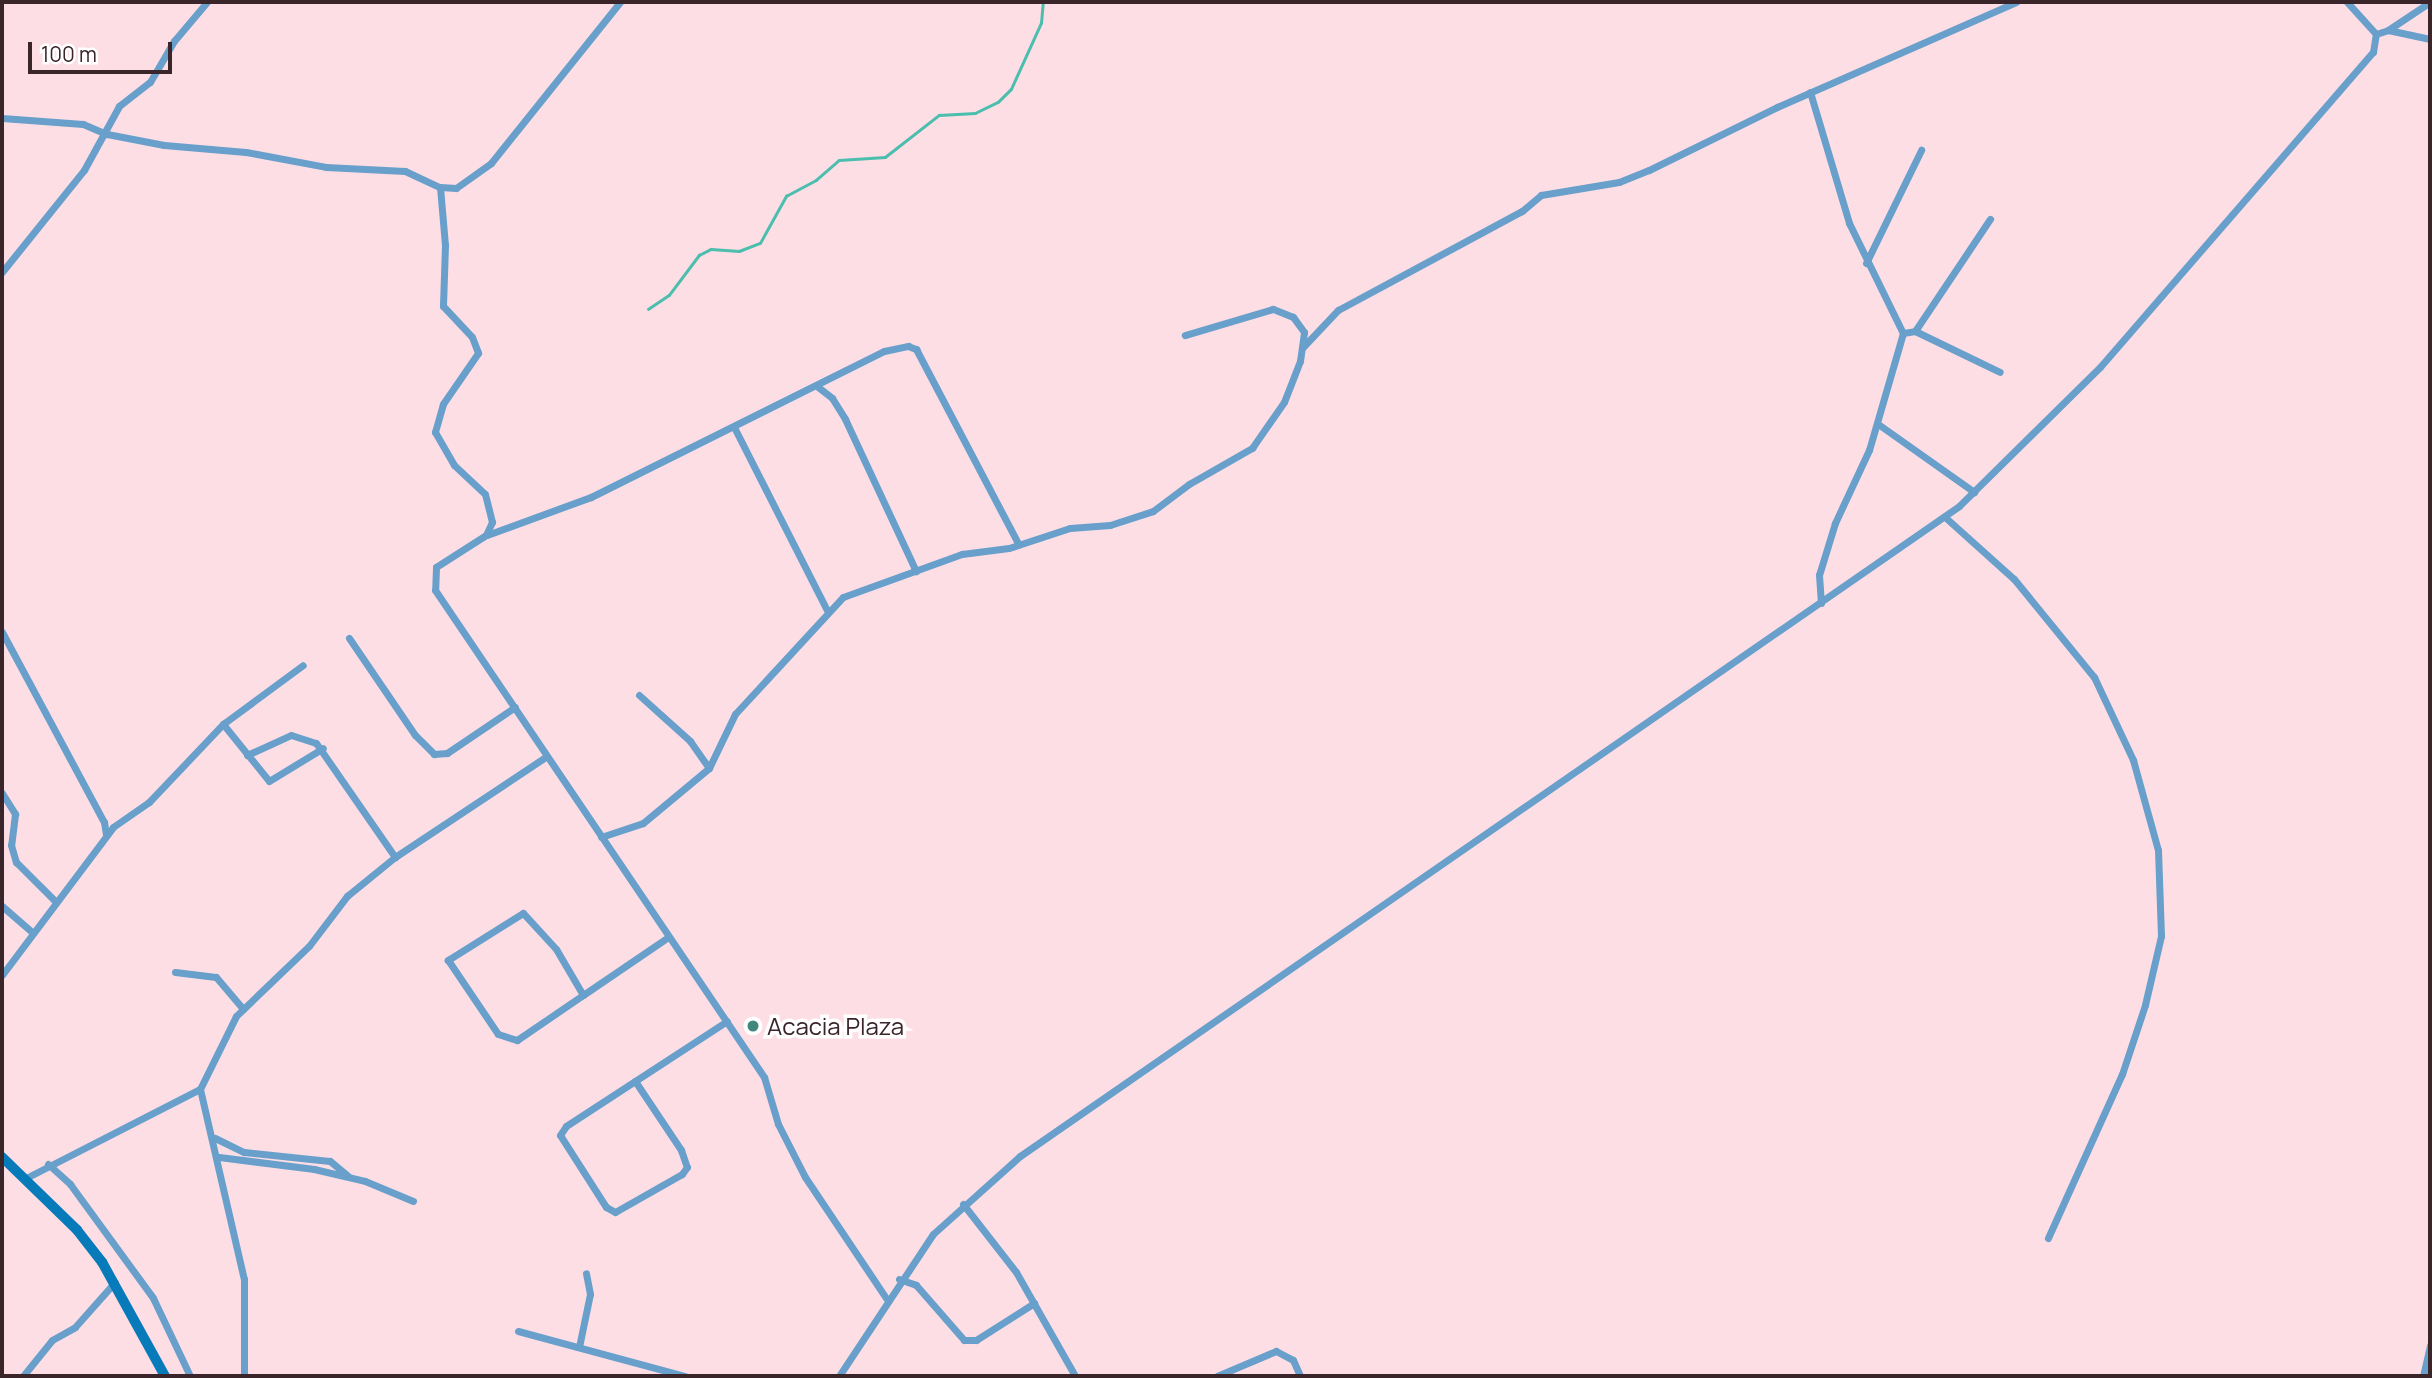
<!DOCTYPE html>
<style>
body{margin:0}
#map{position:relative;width:2432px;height:1378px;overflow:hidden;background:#fedee5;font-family:Manrope,sans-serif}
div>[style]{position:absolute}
.stream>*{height:2.5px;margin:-1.25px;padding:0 1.25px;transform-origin:1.25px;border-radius:1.25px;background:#4bbeae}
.minor>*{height:7px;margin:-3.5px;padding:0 3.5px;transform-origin:3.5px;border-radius:3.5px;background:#68a0cb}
.secondary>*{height:10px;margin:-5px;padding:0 5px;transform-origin:5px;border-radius:5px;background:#077bba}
.dots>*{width:19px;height:19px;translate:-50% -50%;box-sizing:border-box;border:4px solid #fff;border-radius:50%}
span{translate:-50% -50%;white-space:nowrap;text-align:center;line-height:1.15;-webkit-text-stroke:7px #fff;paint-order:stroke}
.poi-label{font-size:24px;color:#39252a}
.left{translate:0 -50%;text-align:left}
.frame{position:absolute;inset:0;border:4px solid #39252a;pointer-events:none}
.scale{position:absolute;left:28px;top:42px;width:144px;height:32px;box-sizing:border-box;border:4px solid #39252a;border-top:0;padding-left:9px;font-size:21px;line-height:24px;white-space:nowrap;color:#39252a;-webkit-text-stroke:5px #fff;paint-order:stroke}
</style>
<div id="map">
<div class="stream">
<div style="left:648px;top:309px;width:25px;rotate:-34deg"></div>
<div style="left:669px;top:295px;width:50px;rotate:-53.1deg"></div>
<div style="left:699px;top:255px;width:13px;rotate:-27deg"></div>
<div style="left:711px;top:249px;width:28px;rotate:4deg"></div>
<div style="left:739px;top:251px;width:22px;rotate:-21deg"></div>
<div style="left:760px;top:243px;width:54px;rotate:-61deg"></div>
<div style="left:786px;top:196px;width:34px;rotate:-28deg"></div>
<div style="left:816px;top:180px;width:30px;rotate:-41deg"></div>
<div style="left:839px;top:160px;width:46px;rotate:-3.7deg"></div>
<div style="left:885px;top:157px;width:68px;rotate:-37.9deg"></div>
<div style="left:939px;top:115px;width:36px;rotate:-3deg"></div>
<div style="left:975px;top:113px;width:25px;rotate:-26deg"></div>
<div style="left:998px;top:102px;width:18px;rotate:-45deg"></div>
<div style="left:1011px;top:89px;width:72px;rotate:-65.6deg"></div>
<div style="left:1041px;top:23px;width:21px;rotate:-85deg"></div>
</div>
<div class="minor">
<div style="left:2388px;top:30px;width:50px;rotate:-33.7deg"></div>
<div style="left:2376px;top:34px;width:13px;rotate:-18deg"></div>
<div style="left:2388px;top:30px;width:43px;rotate:12.1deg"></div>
<div style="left:1810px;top:92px;width:137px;rotate:73.4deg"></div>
<div style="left:1849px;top:223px;width:123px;rotate:63.9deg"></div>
<div style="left:1903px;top:333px;width:122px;rotate:106.2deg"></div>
<div style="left:1869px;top:450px;width:81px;rotate:115deg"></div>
<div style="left:1835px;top:523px;width:54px;rotate:107.1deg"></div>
<div style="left:1819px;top:575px;width:28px;rotate:86deg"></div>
<div style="left:2px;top:118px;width:81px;rotate:4.2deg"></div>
<div style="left:83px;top:124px;width:26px;rotate:23deg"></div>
<div style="left:107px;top:134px;width:58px;rotate:10.9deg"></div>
<div style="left:164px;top:145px;width:82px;rotate:4.9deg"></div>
<div style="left:246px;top:152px;width:81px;rotate:10.6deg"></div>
<div style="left:326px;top:167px;width:79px;rotate:2.9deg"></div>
<div style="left:405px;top:171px;width:38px;rotate:25deg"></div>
<div style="left:440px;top:187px;width:16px;rotate:4deg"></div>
<div style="left:456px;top:188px;width:43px;rotate:-35.5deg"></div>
<div style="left:491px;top:163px;width:206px;rotate:-51.3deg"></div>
<div style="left:440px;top:187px;width:58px;rotate:85.1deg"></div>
<div style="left:445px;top:245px;width:61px;rotate:91.9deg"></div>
<div style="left:443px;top:306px;width:42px;rotate:46.9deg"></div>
<div style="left:472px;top:337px;width:17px;rotate:69deg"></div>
<div style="left:478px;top:353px;width:62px;rotate:124.5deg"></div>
<div style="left:443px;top:404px;width:29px;rotate:106deg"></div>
<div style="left:435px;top:432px;width:38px;rotate:60deg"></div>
<div style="left:454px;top:465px;width:42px;rotate:43.1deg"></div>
<div style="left:485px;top:494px;width:29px;rotate:76deg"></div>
<div style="left:492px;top:522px;width:14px;rotate:115deg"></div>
<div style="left:486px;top:535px;width:59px;rotate:147.4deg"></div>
<div style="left:436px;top:567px;width:23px;rotate:92deg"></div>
<div style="left:435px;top:590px;width:588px;rotate:55.96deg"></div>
<div style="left:764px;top:1077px;width:49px;rotate:73.4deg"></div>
<div style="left:778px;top:1124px;width:59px;rotate:63deg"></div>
<div style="left:805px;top:1177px;width:146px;rotate:56.2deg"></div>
<div style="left:1866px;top:263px;width:126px;rotate:-64deg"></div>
<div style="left:2px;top:272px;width:131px;rotate:-51.2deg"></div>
<div style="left:84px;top:170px;width:73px;rotate:-61.3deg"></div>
<div style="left:119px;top:106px;width:39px;rotate:-38deg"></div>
<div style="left:150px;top:82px;width:48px;rotate:-59.7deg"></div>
<div style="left:174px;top:41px;width:51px;rotate:-49.8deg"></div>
<div style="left:1915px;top:331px;width:135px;rotate:-56.2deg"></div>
<div style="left:1903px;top:333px;width:12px;rotate:-9deg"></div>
<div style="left:1915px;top:331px;width:94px;rotate:25.8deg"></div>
<div style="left:1303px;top:347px;width:51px;rotate:-46.6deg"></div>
<div style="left:1338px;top:310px;width:209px;rotate:-28.3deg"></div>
<div style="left:1522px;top:211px;width:25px;rotate:-40deg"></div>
<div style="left:1541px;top:195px;width:79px;rotate:-9.5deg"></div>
<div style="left:1619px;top:182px;width:32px;rotate:-22deg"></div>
<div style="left:1649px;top:170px;width:143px;rotate:-26.2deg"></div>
<div style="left:1777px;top:107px;width:261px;rotate:-23.7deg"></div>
<div style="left:818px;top:387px;width:18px;rotate:38deg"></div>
<div style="left:832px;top:398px;width:25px;rotate:58deg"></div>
<div style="left:845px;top:419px;width:168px;rotate:65deg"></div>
<div style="left:1878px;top:424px;width:118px;rotate:35.3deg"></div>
<div style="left:735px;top:429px;width:203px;rotate:63.1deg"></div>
<div style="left:1946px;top:518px;width:91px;rotate:41.9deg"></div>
<div style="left:2014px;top:579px;width:127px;rotate:50.8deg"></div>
<div style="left:2094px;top:677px;width:92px;rotate:64.8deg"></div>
<div style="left:2133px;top:760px;width:93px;rotate:74.5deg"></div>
<div style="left:2158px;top:850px;width:86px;rotate:88deg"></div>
<div style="left:2161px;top:936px;width:71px;rotate:103.1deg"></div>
<div style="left:2145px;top:1005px;width:73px;rotate:108.4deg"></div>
<div style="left:2122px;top:1074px;width:180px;rotate:114.3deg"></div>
<div style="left:487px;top:535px;width:111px;rotate:-20.1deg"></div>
<div style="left:591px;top:497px;width:327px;rotate:-26.5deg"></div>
<div style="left:884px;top:351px;width:25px;rotate:-12deg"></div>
<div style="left:908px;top:346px;width:9px;rotate:21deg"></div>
<div style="left:916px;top:349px;width:221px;rotate:62.3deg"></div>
<div style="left:2px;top:632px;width:216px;rotate:61.8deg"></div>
<div style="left:104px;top:822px;width:12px;rotate:81deg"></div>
<div style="left:349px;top:638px;width:117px;rotate:55.8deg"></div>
<div style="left:415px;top:735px;width:27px;rotate:45deg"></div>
<div style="left:434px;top:754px;width:13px;rotate:-4deg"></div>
<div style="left:447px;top:753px;width:82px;rotate:-34.1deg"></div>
<div style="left:639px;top:695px;width:69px;rotate:42deg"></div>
<div style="left:690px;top:741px;width:33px;rotate:55deg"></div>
<div style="left:223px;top:724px;width:73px;rotate:51.1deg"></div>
<div style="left:269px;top:781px;width:63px;rotate:-31.4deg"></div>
<div style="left:247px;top:755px;width:48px;rotate:-24.4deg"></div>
<div style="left:291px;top:735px;width:26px;rotate:18deg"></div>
<div style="left:316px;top:743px;width:139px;rotate:55.3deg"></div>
<div style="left:2px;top:793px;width:25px;rotate:58deg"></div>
<div style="left:15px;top:814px;width:31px;rotate:97deg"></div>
<div style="left:11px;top:845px;width:18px;rotate:74deg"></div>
<div style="left:16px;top:862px;width:57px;rotate:45deg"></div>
<div style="left:601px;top:837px;width:44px;rotate:-18.4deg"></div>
<div style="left:643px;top:823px;width:86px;rotate:-39.8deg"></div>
<div style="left:709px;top:768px;width:60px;rotate:-64.3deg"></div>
<div style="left:735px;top:714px;width:159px;rotate:-47.3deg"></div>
<div style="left:843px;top:597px;width:127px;rotate:-19.9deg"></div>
<div style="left:962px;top:554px;width:47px;rotate:-7.3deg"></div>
<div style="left:1009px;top:548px;width:64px;rotate:-18.2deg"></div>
<div style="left:1070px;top:528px;width:40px;rotate:-4.3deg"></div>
<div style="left:1110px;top:525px;width:45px;rotate:-18deg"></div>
<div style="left:1153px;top:511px;width:45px;rotate:-36.9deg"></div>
<div style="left:1189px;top:484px;width:73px;rotate:-29.7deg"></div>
<div style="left:1252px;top:448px;width:56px;rotate:-55.2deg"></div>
<div style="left:1284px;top:402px;width:44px;rotate:-68.7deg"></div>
<div style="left:1300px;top:361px;width:29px;rotate:-82deg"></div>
<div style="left:1304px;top:332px;width:19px;rotate:-126deg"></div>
<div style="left:1293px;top:317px;width:22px;rotate:-158deg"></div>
<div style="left:1273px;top:309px;width:92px;rotate:163.5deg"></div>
<div style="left:2px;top:906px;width:41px;rotate:41.1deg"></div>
<div style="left:175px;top:972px;width:41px;rotate:7deg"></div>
<div style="left:216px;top:977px;width:42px;rotate:49.8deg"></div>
<div style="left:2px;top:975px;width:185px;rotate:-53.1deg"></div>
<div style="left:113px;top:827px;width:44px;rotate:-34.8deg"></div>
<div style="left:149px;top:802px;width:108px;rotate:-46.5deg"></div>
<div style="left:223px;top:724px;width:99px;rotate:-36.4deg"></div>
<div style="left:583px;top:995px;width:53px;rotate:-120.4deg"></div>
<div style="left:556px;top:949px;width:49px;rotate:-132.5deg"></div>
<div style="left:523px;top:913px;width:89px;rotate:147.9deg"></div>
<div style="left:448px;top:960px;width:89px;rotate:56deg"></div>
<div style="left:498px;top:1034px;width:20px;rotate:18deg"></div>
<div style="left:517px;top:1040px;width:80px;rotate:-34.3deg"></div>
<div style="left:583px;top:995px;width:102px;rotate:-34.2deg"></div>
<div style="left:635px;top:1081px;width:83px;rotate:56.3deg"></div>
<div style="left:681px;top:1150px;width:18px;rotate:71deg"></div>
<div style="left:687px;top:1167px;width:9px;rotate:126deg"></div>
<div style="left:682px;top:1174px;width:77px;rotate:150.4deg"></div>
<div style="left:615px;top:1212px;width:10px;rotate:-151deg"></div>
<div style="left:606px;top:1207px;width:85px;rotate:-122.6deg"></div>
<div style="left:560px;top:1135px;width:11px;rotate:-56deg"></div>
<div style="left:566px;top:1126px;width:192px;rotate:-33.1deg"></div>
<div style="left:200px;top:1089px;width:195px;rotate:77deg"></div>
<div style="left:244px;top:1279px;width:97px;rotate:90deg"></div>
<div style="left:215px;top:1138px;width:32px;rotate:26deg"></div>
<div style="left:244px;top:1152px;width:86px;rotate:6deg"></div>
<div style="left:330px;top:1161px;width:23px;rotate:40deg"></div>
<div style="left:219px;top:1157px;width:96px;rotate:7.2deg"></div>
<div style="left:314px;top:1169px;width:52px;rotate:13.2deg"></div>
<div style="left:365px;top:1181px;width:52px;rotate:22.6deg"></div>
<div style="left:48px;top:1164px;width:30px;rotate:42deg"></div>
<div style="left:70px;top:1184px;width:141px;rotate:53.9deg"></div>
<div style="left:153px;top:1298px;width:86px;rotate:64.6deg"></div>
<div style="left:26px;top:1178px;width:195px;rotate:-27.1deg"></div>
<div style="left:200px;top:1089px;width:81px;rotate:-63.7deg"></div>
<div style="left:236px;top:1016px;width:101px;rotate:-43.8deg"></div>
<div style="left:309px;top:946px;width:63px;rotate:-52.8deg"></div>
<div style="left:347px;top:896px;width:62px;rotate:-39.1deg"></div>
<div style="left:395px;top:857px;width:182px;rotate:-33.6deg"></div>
<div style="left:963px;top:1204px;width:86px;rotate:52.1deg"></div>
<div style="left:1016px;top:1272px;width:120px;rotate:60.4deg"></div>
<div style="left:899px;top:1279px;width:18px;rotate:19deg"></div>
<div style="left:916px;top:1285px;width:73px;rotate:48.9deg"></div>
<div style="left:964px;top:1340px;width:12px"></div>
<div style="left:976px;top:1340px;width:69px;rotate:-32.5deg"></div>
<div style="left:518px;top:1331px;width:173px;rotate:15.1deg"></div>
<div style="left:579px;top:1347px;width:54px;rotate:-78.3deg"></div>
<div style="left:590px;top:1294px;width:21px;rotate:-101deg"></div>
<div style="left:23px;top:1376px;width:46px;rotate:-51.1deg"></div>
<div style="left:52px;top:1340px;width:26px;rotate:-29deg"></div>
<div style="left:75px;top:1327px;width:60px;rotate:-48.4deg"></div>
<div style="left:839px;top:1376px;width:170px;rotate:-56.5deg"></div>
<div style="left:933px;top:1234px;width:117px;rotate:-41.9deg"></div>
<div style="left:1020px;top:1156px;width:1142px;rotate:-34.69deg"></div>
<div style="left:1959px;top:506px;width:198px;rotate:-44.6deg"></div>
<div style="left:2100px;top:367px;width:417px;rotate:-49.1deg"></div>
<div style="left:2373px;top:52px;width:18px;rotate:-81deg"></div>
<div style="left:2376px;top:34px;width:43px;rotate:-132.2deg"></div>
<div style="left:1217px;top:1376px;width:64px;rotate:-23deg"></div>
<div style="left:1276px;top:1351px;width:19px;rotate:28deg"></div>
<div style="left:1293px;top:1360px;width:17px;rotate:66deg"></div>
<div style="left:2423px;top:1376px;width:32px;rotate:-77deg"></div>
</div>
<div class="secondary">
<div style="left:2px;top:1157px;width:105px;rotate:44.2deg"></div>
<div style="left:77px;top:1230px;width:41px;rotate:52deg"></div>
<div style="left:102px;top:1262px;width:130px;rotate:61.1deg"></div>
</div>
<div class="dots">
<div style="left:753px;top:1026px;background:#42877c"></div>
</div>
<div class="poi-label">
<span class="left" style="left:767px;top:1026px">Acacia Plaza</span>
</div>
<div class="frame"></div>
<div class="scale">100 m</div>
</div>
